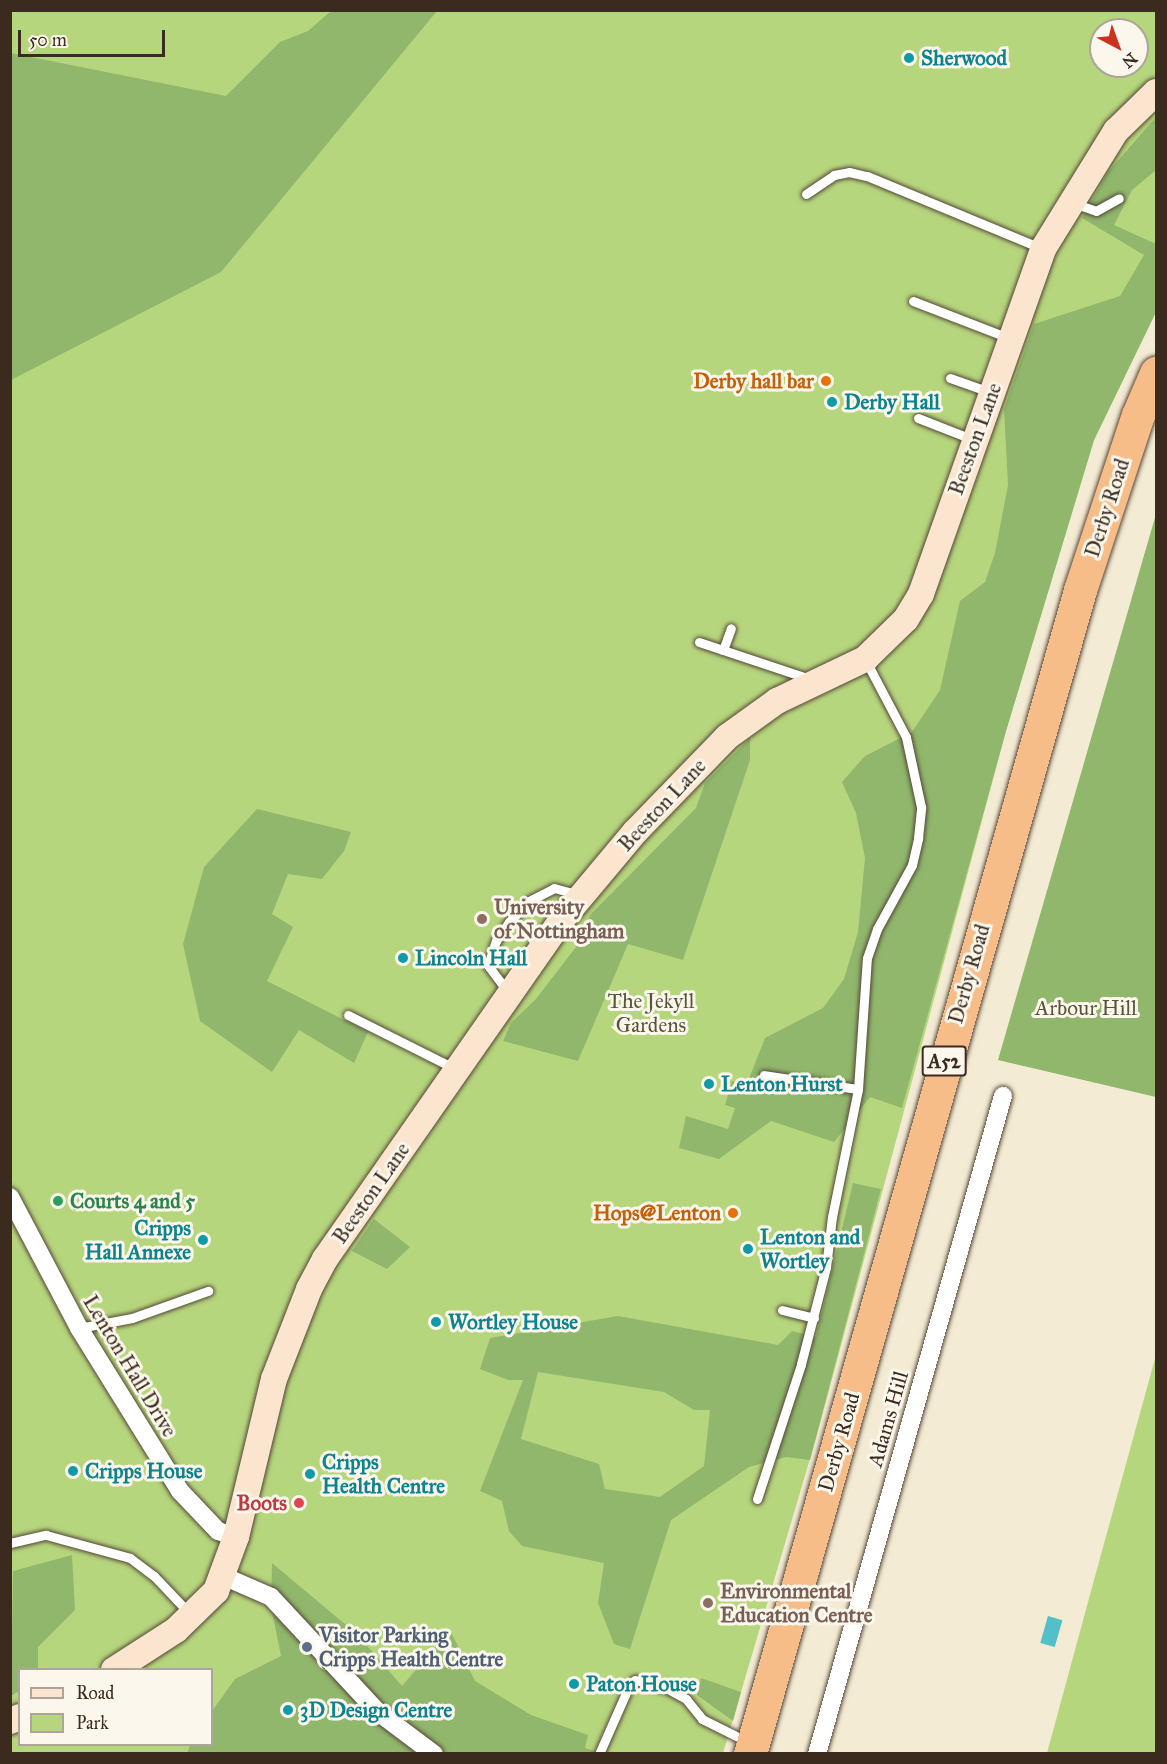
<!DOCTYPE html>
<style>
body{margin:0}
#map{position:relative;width:1167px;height:1764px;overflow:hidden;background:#f4ebd4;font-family:"IM FELL Great Primer",serif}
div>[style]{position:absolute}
.green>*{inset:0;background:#b6d67d}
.forest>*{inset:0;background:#90b76c}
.water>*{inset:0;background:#52c0c8;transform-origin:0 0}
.roads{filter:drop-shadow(0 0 2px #574739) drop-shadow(0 0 2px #574739)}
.lane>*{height:9px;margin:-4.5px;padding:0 4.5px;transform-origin:4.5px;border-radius:4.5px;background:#fff}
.street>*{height:18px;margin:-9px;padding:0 9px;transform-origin:9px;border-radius:9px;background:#fff}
.secondary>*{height:26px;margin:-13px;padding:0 13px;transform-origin:13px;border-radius:13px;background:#fce5cf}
.highway>*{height:33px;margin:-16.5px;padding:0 16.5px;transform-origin:16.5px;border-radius:16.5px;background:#f7bd88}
.dots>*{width:16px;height:16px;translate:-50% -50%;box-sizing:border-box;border:3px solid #fbf7ec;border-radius:50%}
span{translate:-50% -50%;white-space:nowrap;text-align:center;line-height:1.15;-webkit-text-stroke:6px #fbf7ec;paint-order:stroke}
.shield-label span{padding:2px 4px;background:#fbf7ec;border:2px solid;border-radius:4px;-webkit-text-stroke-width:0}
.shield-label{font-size:20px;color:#3b2a1e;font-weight:700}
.culture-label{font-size:21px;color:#0d838f;font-weight:700}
.left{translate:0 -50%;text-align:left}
.right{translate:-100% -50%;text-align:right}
.food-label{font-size:21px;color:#c56008;font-weight:700}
.street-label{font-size:21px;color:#3b2a1e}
.education-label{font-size:21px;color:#785e54;font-weight:700}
.park-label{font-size:21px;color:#5a5536}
.leisure-label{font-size:21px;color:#27864d;font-weight:700}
.health-label{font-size:21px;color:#be3a42;font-weight:700}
.service-label{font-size:21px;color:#4e5e75;font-weight:700}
.frame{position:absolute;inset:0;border:12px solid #3b2a1e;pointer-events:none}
.legend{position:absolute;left:18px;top:1668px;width:195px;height:78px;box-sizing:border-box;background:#fbf7ec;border:2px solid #aea59a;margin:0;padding:8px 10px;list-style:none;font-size:18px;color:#3b2a1e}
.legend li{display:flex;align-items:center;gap:12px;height:30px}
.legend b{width:30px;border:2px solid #aea59a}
.north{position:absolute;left:1089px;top:18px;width:60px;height:60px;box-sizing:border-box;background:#fbf7ec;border:2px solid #aea59a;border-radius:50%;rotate:139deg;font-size:16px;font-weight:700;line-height:24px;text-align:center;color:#3b2a1e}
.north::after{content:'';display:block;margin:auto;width:21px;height:27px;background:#c8321e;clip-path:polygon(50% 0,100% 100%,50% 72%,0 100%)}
.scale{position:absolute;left:18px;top:30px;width:147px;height:27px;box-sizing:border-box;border:3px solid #3b2a1e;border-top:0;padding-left:8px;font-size:18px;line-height:21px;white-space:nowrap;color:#3b2a1e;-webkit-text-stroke:4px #fbf7ec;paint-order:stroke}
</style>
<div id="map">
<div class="green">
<div style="clip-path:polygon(evenodd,10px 11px,1156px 11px,1156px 312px,1094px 440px,1006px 731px,817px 1435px,723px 1753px,11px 1753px,10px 11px,1101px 30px,1137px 30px,1137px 66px,1101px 66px,1101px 30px,10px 11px,20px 1670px,212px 1670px,212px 1744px,20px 1744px,20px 1670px)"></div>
<div style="clip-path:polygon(1156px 1355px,1156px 1753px,1047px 1753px,1094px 1580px)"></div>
</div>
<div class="forest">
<div style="clip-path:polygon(331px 11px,437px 11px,221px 272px,11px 380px,11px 53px,226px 96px,280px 42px,308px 31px)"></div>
<div style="clip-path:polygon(1156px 117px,1156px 170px,1132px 190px,1114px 225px,1156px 244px,1156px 312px,1094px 440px,1006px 731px,902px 1108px,870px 1097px,834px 1142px,771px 1121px,719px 1159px,679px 1148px,686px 1116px,728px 1129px,735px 1108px,725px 1105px,732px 1081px,746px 1086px,765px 1038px,823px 1008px,844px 979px,858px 932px,865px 858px,856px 813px,842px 782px,865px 756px,912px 732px,940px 690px,960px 601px,985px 582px,995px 553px,1008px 485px,1004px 409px,1034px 324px,1120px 296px,1144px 255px,1082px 218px,1108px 172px)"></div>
<div style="clip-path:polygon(1156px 514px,1156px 1097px,998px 1060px)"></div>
<div style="clip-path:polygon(750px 738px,750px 760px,683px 960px,628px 944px,578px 1061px,503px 1041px,511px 1023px,535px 1000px,580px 942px,590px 915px,696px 808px,705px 783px)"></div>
<div style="clip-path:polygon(257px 809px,351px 832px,344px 851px,322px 879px,288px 874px,272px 914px,293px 927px,267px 981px,368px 1032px,354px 1063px,299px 1030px,272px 1072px,200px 1021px,183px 944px,204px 867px)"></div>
<div style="clip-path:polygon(evenodd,853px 1183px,881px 1189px,810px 1460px,786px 1457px,749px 1467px,671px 1520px,630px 1649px,614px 1644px,598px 1603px,604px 1563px,522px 1546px,509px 1531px,502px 1501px,480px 1491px,523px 1380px,508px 1380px,480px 1369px,490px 1338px,618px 1316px,778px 1345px,792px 1331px,816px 1337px,853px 1183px,538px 1372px,664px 1392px,694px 1410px,710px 1410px,704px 1466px,660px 1497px,605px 1489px,599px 1464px,521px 1439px,538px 1372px)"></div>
<div style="clip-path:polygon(374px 1219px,410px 1247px,387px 1269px,352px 1251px)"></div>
<div style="clip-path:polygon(72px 1555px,75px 1610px,38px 1647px,38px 1669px,20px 1670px,19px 1691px,11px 1696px,13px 1571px)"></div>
<div style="clip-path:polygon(272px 1563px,358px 1635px,402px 1686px,450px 1630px,475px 1681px,531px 1715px,588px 1735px,585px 1748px,601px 1753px,187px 1754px,190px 1745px,212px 1744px,212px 1711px,235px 1679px,281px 1656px,271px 1606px)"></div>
<div style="clip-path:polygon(701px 1678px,741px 1692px,733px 1721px,697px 1695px)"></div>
</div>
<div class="water">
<div style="left:1048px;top:1616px;width:15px;height:28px;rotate:16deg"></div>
</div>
<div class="roads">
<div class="lane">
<div style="left:806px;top:194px;width:34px;rotate:-34deg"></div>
<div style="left:834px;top:175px;width:15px;rotate:-11deg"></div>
<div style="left:849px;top:172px;width:18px;rotate:13deg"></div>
<div style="left:867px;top:176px;width:191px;rotate:22.5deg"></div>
<div style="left:1073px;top:203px;width:24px;rotate:19deg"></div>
<div style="left:1096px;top:211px;width:26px;rotate:-29deg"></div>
<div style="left:913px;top:301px;width:103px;rotate:21.1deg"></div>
<div style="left:950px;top:378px;width:42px;rotate:19.3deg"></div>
<div style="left:918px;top:418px;width:60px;rotate:21.4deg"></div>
<div style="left:699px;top:642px;width:117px;rotate:18.4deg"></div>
<div style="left:723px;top:650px;width:23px;rotate:-70deg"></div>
<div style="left:508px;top:992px;width:34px;rotate:-127deg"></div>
<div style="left:488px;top:965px;width:25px;rotate:-72deg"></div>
<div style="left:496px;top:941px;width:23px;rotate:-56deg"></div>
<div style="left:509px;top:922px;width:29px;rotate:-46deg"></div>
<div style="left:529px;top:901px;width:28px;rotate:-27deg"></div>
<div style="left:554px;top:888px;width:27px;rotate:15deg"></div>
<div style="left:348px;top:1015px;width:121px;rotate:26.6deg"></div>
<div style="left:764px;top:1075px;width:95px;rotate:8.5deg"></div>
<div style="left:782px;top:1310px;width:33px;rotate:14deg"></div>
<div style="left:79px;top:1328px;width:54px;rotate:-10.7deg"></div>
<div style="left:132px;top:1318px;width:81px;rotate:-19.6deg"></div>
<div style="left:757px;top:1499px;width:142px;rotate:-71.9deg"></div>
<div style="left:801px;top:1364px;width:100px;rotate:-75.5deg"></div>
<div style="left:826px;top:1267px;width:50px;rotate:-83.2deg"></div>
<div style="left:832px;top:1217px;width:131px;rotate:-78.5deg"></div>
<div style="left:858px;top:1089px;width:131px;rotate:-86.1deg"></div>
<div style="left:867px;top:958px;width:31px;rotate:-71deg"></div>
<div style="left:877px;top:929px;width:73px;rotate:-61.3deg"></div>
<div style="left:912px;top:865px;width:28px;rotate:-77deg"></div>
<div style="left:918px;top:838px;width:31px;rotate:-84deg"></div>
<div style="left:921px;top:807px;width:72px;rotate:-102.1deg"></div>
<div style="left:906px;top:737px;width:86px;rotate:-117.8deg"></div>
<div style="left:10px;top:1543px;width:37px;rotate:-13deg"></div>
<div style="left:46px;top:1535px;width:87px;rotate:15.3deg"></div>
<div style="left:130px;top:1558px;width:30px;rotate:37deg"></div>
<div style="left:154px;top:1576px;width:54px;rotate:46.5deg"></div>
<div style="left:599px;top:1754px;width:74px;rotate:-66.2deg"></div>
<div style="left:629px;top:1686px;width:8px;rotate:-45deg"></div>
<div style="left:635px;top:1680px;width:34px;rotate:15deg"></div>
<div style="left:668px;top:1689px;width:21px;rotate:29deg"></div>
<div style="left:686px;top:1699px;width:26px;rotate:51deg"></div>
<div style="left:702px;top:1719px;width:51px;rotate:26.6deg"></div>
</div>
<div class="street">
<div style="left:10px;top:1197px;width:148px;rotate:62.2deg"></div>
<div style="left:79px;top:1328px;width:192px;rotate:58.2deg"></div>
<div style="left:180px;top:1491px;width:55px;rotate:46.5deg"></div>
<div style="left:218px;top:1531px;width:19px;rotate:18deg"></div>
<div style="left:223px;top:1576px;width:52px;rotate:23.6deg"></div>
<div style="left:271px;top:1597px;width:157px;rotate:47.1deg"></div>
<div style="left:378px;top:1712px;width:70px;rotate:36.9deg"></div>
<div style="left:817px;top:1754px;width:684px;rotate:-74.22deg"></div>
</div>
<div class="secondary">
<div style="left:114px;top:1670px;width:74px;rotate:-32.8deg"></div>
<div style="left:176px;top:1630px;width:56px;rotate:-44.3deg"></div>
<div style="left:216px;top:1591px;width:58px;rotate:-69.7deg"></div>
<div style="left:236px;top:1537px;width:163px;rotate:-76.5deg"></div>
<div style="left:274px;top:1379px;width:97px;rotate:-68.7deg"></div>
<div style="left:309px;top:1289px;width:34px;rotate:-62deg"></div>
<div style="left:325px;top:1259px;width:416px;rotate:-55.1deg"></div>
<div style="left:563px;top:918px;width:112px;rotate:-50.1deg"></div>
<div style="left:635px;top:832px;width:132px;rotate:-45.9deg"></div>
<div style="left:727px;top:737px;width:62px;rotate:-35.8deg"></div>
<div style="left:777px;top:701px;width:98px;rotate:-25.5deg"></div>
<div style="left:865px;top:659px;width:57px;rotate:-44.3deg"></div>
<div style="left:906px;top:619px;width:29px;rotate:-59deg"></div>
<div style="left:921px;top:594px;width:366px;rotate:-70.5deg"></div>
<div style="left:1043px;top:249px;width:139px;rotate:-58.3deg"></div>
<div style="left:1116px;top:131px;width:56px;rotate:-44.3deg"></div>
<div style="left:10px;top:1721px;width:11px;rotate:-22deg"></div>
</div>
<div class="highway">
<div style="left:750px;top:1754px;width:1210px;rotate:-74.17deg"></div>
<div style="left:1080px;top:590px;width:184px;rotate:-71.7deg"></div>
<div style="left:1138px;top:415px;width:46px;rotate:-66.8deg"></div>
</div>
</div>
<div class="dots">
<div style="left:909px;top:58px;background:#0f9aa8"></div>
<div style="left:826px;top:381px;background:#e8710a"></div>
<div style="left:832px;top:402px;background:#0f9aa8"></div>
<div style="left:482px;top:919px;background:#8d6e63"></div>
<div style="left:403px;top:958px;background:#0f9aa8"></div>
<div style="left:709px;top:1084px;background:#0f9aa8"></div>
<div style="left:58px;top:1201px;background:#2e9e5b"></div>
<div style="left:733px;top:1213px;background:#e8710a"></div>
<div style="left:203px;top:1240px;background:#0f9aa8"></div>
<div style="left:748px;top:1249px;background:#0f9aa8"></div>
<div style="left:436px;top:1322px;background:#0f9aa8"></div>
<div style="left:73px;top:1471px;background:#0f9aa8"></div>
<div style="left:310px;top:1474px;background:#0f9aa8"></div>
<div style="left:299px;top:1503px;background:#e0444e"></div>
<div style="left:708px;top:1603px;background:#8d6e63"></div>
<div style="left:307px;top:1647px;background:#5c6f8a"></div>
<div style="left:574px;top:1684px;background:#0f9aa8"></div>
<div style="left:288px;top:1710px;background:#0f9aa8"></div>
</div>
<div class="shield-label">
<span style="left:944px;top:1061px">A52</span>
</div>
<div class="culture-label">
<span class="left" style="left:921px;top:58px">Sherwood</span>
<span class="left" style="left:844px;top:402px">Derby Hall</span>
<span class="left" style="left:415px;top:958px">Lincoln Hall</span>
<span class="left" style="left:721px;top:1084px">Lenton Hurst</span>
<span class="right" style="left:191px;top:1240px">Cripps<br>Hall Annexe</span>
<span class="left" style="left:760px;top:1249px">Lenton and<br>Wortley</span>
<span class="left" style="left:448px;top:1322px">Wortley House</span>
<span class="left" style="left:322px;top:1474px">Cripps<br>Health Centre</span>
<span class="left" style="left:85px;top:1471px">Cripps House</span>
<span class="left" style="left:586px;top:1684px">Paton House</span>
<span class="left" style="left:300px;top:1710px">3D Design Centre</span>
</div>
<div class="food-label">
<span class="right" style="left:814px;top:381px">Derby hall bar</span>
<span class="right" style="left:721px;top:1213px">Hops@Lenton</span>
</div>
<div class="street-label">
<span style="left:975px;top:439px;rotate:-70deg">Beeston Lane</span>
<span style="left:1107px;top:508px;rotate:-72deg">Derby Road</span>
<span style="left:662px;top:805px;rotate:-47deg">Beeston Lane</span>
<span style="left:969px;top:974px;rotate:-74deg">Derby Road</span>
<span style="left:371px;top:1193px;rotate:-55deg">Beeston Lane</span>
<span style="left:130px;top:1366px;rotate:59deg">Lenton Hall Drive</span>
<span style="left:888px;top:1419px;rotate:-74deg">Adams Hill</span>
<span style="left:839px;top:1442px;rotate:-74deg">Derby Road</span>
</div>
<div class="education-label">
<span class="left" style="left:494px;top:919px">University<br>of Nottingham</span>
<span class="left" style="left:720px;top:1603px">Environmental<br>Education Centre</span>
</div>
<div class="park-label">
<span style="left:651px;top:1013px">The Jekyll<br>Gardens</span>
<span style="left:1086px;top:1008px">Arbour Hill</span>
</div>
<div class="leisure-label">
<span class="left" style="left:70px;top:1201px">Courts 4 and 5</span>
</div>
<div class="health-label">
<span class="right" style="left:287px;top:1503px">Boots</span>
</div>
<div class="service-label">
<span class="left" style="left:319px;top:1647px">Visitor Parking<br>Cripps Health Centre</span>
</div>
<div class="frame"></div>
<ul class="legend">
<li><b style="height:8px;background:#fce5cf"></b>Road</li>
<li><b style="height:16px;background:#b6d67d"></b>Park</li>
</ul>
<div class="north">N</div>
<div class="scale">50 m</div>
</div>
